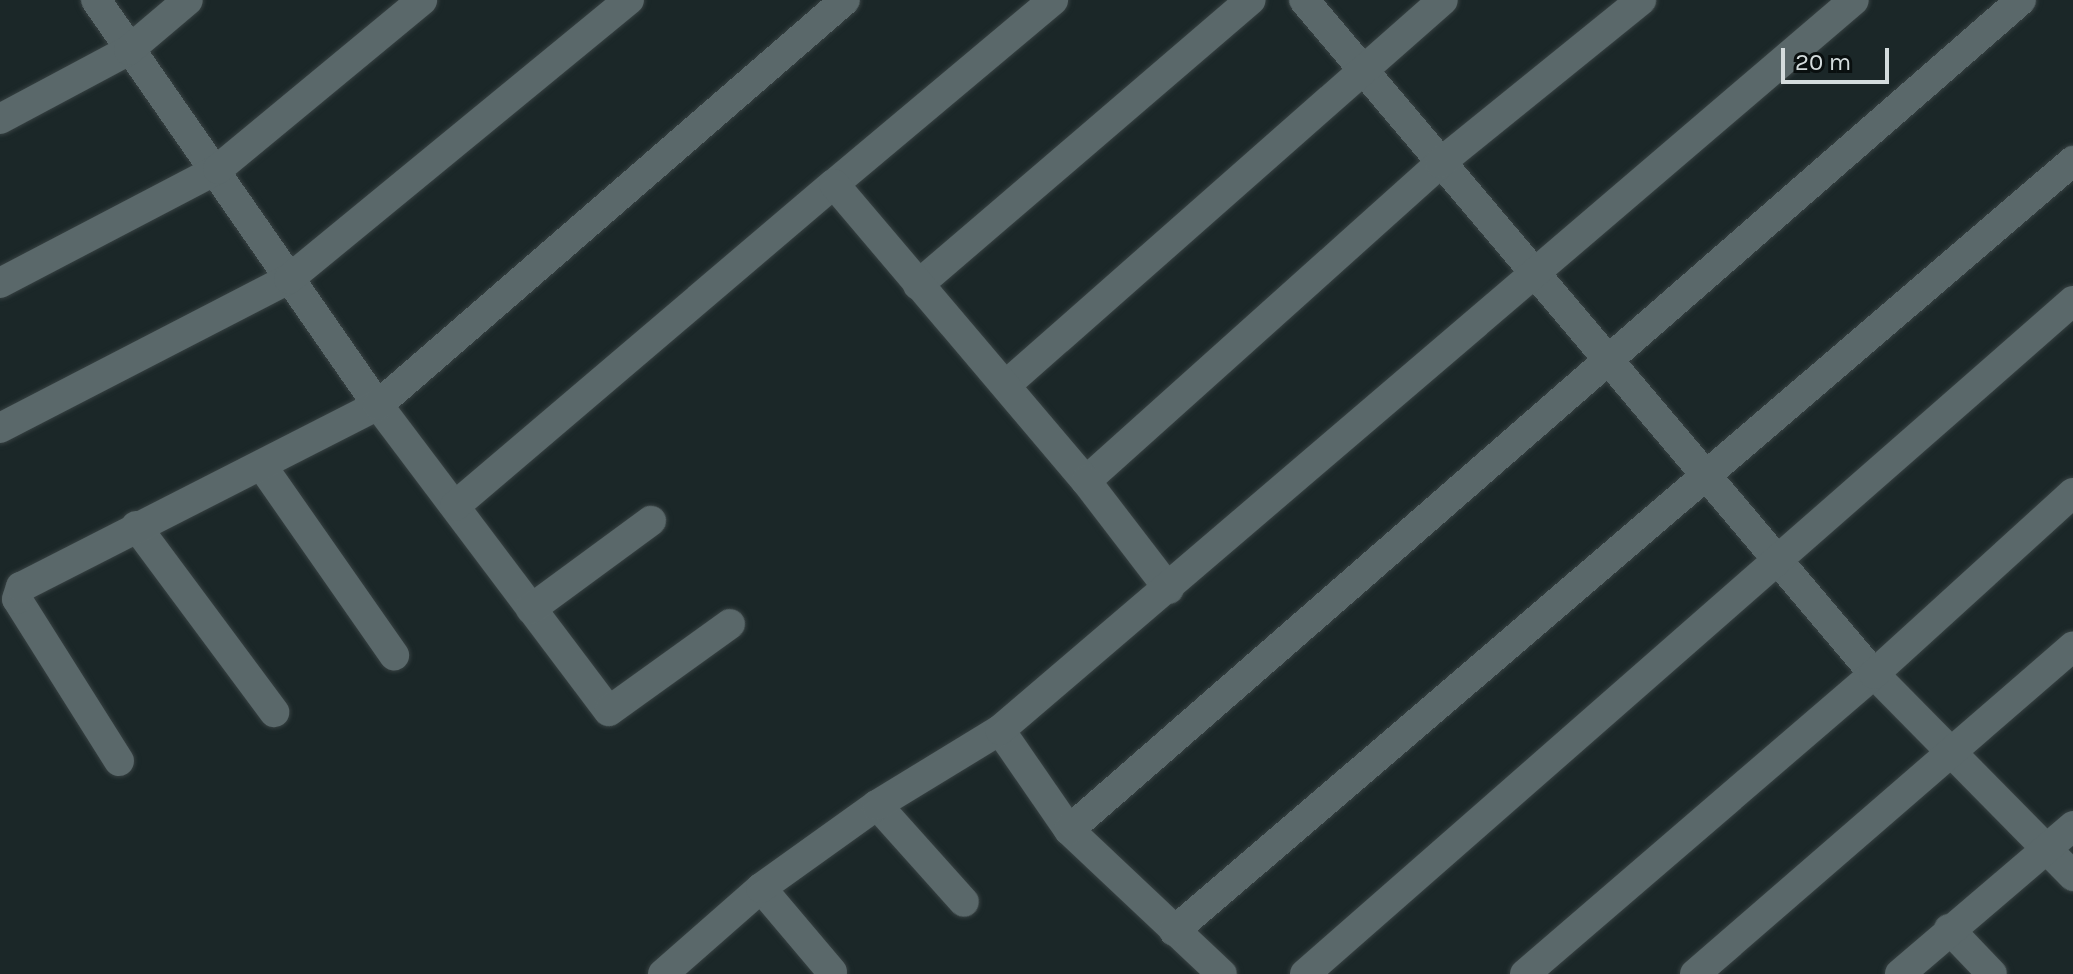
<!DOCTYPE html>
<style>
body{margin:0}
#map{position:relative;width:2073px;height:974px;overflow:hidden;background:#1b2728;font-family:Karla,sans-serif}
div>[style]{position:absolute}
.roads{filter:drop-shadow(0 0 2px #374142) drop-shadow(0 0 2px #374142)}
.minor>*{height:30px;margin:-15px;padding:0 15px;transform-origin:15px;border-radius:15px;background:#5a686a}
span{translate:-50% -50%;white-space:nowrap;text-align:center;line-height:1.15;-webkit-text-stroke:8px #090f0f;paint-order:stroke}
.scale{position:absolute;left:1781px;top:48px;width:108px;height:36px;box-sizing:border-box;border:4px solid #d4dcdd;border-top:0;padding-left:10px;font-size:24px;line-height:28px;white-space:nowrap;color:#d4dcdd;-webkit-text-stroke:6px #090f0f;paint-order:stroke}
</style>
<div id="map">
<div class="roads">
<div class="minor">
<div style="left:96px;top:0;width:494px;rotate:55.2deg"></div>
<div style="left:378px;top:405px;width:383px;rotate:53deg"></div>
<div style="left:609px;top:711px;width:149px;rotate:-35.7deg"></div>
<div style="left:1304px;top:0;width:883px;rotate:49.78deg"></div>
<div style="left:1874px;top:674px;width:284px;rotate:45.4deg"></div>
<div style="left:0;top:119px;width:146px;rotate:-28.1deg"></div>
<div style="left:129px;top:50px;width:77px;rotate:-40.3deg"></div>
<div style="left:834px;top:184px;width:286px;rotate:-40deg"></div>
<div style="left:0;top:283px;width:246px;rotate:-27.6deg"></div>
<div style="left:218px;top:169px;width:265px;rotate:-39.6deg"></div>
<div style="left:918px;top:285px;width:438px;rotate:-40.6deg"></div>
<div style="left:1006px;top:385px;width:582px;rotate:-41.38deg"></div>
<div style="left:0;top:428px;width:325px;rotate:-27.3deg"></div>
<div style="left:289px;top:279px;width:440px;rotate:-39.4deg"></div>
<div style="left:262px;top:466px;width:231px;rotate:55.1deg"></div>
<div style="left:1086px;top:481px;width:476px;rotate:-41.9deg"></div>
<div style="left:1440px;top:163px;width:259px;rotate:-39deg"></div>
<div style="left:455px;top:506px;width:497px;rotate:-40.4deg"></div>
<div style="left:834px;top:184px;width:390px;rotate:49.7deg"></div>
<div style="left:1086px;top:481px;width:136px;rotate:52.5deg"></div>
<div style="left:136px;top:526px;width:232px;rotate:53.4deg"></div>
<div style="left:531px;top:609px;width:149px;rotate:-36.3deg"></div>
<div style="left:1000px;top:730px;width:121px;rotate:55.4deg"></div>
<div style="left:1069px;top:830px;width:210px;rotate:43.3deg"></div>
<div style="left:119px;top:761px;width:191px;rotate:-122.2deg"></div>
<div style="left:17px;top:599px;width:13px;rotate:-72deg"></div>
<div style="left:21px;top:587px;width:401px;rotate:-27deg"></div>
<div style="left:378px;top:405px;width:618px;rotate:-40.93deg"></div>
<div style="left:877px;top:805px;width:130px;rotate:48.1deg"></div>
<div style="left:1069px;top:830px;width:1263px;rotate:-41.08deg"></div>
<div style="left:761px;top:888px;width:110px;rotate:49.8deg"></div>
<div style="left:1949px;top:929px;width:62px;rotate:46.3deg"></div>
<div style="left:1174px;top:931px;width:1184px;rotate:-40.58deg"></div>
<div style="left:663px;top:974px;width:130px;rotate:-41.3deg"></div>
<div style="left:761px;top:888px;width:143px;rotate:-35.6deg"></div>
<div style="left:877px;top:805px;width:144px;rotate:-31.4deg"></div>
<div style="left:1000px;top:730px;width:1123px;rotate:-40.52deg"></div>
<div style="left:1305px;top:974px;width:1021px;rotate:-41.23deg"></div>
<div style="left:1525px;top:974px;width:460px;rotate:-40.7deg"></div>
<div style="left:1874px;top:674px;width:269px;rotate:-42.3deg"></div>
<div style="left:1695px;top:974px;width:500px;rotate:-40.9deg"></div>
<div style="left:1900px;top:974px;width:228px;rotate:-40.5deg"></div>
</div>
</div>
<div class="scale">20 m</div>
</div>
